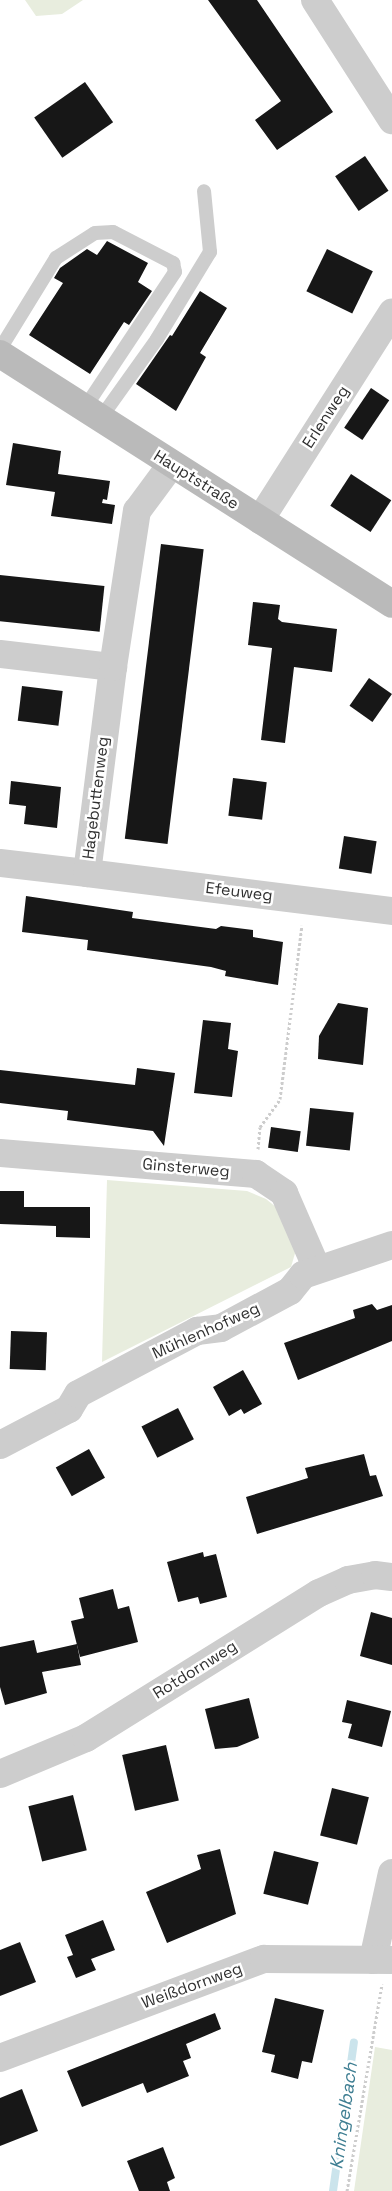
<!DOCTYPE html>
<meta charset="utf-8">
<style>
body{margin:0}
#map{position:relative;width:392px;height:2191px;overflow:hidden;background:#fff;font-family:"Space Grotesk",sans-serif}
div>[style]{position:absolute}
.green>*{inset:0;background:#e8edde}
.stream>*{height:8px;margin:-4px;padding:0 4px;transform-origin:4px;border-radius:4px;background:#cbe4ec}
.building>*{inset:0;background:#171717;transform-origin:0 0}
.path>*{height:3px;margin-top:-1.5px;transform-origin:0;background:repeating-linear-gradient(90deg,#cdcdcd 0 2.5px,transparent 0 5px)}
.lane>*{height:14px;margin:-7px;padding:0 7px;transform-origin:7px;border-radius:7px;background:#cdcdcd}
.street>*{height:28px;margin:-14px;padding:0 14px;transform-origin:14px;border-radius:14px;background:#cdcdcd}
.secondary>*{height:28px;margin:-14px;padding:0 14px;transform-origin:14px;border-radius:14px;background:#bababa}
span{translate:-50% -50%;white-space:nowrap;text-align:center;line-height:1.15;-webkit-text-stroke:5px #fff;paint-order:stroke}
.street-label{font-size:16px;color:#303030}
.water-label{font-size:18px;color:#3e7e92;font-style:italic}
</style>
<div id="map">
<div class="green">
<div style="clip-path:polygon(25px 0,83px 0,62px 14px,36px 16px)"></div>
<div style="clip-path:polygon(107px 1180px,247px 1191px,266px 1199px,282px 1212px,296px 1250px,291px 1267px,102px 1362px)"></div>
<div style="clip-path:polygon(375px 2047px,392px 2050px,392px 2191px,354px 2191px)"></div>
</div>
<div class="stream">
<div style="left:333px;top:2191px;width:150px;rotate:-82deg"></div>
</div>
<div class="building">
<div style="clip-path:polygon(208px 0,257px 0,333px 112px,277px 150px,255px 120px,281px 101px)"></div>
<div style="left:85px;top:82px;width:49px;height:62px;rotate:55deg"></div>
<div style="left:365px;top:156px;width:42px;height:36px;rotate:56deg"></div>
<div style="clip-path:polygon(107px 241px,148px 263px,138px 282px,152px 291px,129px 325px,124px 322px,90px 374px,29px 335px,63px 283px,54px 278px,60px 268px,87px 249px,97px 255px)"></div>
<div style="left:327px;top:249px;width:51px;height:47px;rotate:26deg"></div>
<div style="clip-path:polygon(200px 291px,227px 308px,200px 353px,206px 357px,176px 411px,136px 384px,170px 335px,172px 336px)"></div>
<div style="left:371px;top:388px;width:22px;height:48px;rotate:34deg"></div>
<div style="clip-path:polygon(13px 443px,61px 451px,58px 474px,110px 481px,107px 500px,103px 499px,102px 503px,115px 505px,112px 524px,51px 516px,55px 492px,6px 485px)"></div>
<div style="left:351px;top:474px;width:48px;height:38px;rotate:33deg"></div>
<div style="left:161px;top:544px;width:43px;height:297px;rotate:7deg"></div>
<div style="left:0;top:575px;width:105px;height:46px;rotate:6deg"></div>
<div style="clip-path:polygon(253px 602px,280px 605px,278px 619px,282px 622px,337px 629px,332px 672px,294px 667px,285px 743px,261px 740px,272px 648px,248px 645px)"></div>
<div style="left:369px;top:678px;width:28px;height:34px;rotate:35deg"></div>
<div style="left:22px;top:686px;width:41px;height:35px;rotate:7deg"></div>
<div style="left:233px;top:778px;width:34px;height:38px;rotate:7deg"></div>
<div style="clip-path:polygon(11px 781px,61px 787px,57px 828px,24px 824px,26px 806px,9px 804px)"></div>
<div style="left:344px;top:836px;width:33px;height:33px;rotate:9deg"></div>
<div style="clip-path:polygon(26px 896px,133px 912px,132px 918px,216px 929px,221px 926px,253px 930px,253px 937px,283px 942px,278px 985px,225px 976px,226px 971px,211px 967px,87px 950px,88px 940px,22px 932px)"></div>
<div style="clip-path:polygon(338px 1003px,368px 1008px,363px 1065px,318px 1059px,319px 1036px)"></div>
<div style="clip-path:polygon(203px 1020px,231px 1023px,228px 1049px,238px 1051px,232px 1097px,194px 1093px)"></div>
<div style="clip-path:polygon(137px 1068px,175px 1073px,164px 1146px,153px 1131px,67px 1120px,68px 1111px,0 1103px,0 1070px,135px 1085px)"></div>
<div style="left:310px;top:1108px;width:44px;height:38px;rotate:6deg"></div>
<div style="left:271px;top:1127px;width:30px;height:21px;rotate:8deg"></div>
<div style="clip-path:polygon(0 1191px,24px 1191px,24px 1207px,90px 1207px,90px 1238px,56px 1237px,56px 1226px,0 1224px)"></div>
<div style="clip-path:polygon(372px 1304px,377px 1310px,392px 1305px,392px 1341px,298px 1380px,284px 1343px,355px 1318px,353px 1310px)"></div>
<div style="left:11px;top:1331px;width:36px;height:38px;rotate:2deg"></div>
<div style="clip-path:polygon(243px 1370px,262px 1404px,244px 1414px,241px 1409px,229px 1416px,213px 1387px)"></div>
<div style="left:178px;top:1408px;width:35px;height:41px;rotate:63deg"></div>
<div style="left:89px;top:1449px;width:33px;height:38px;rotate:61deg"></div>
<div style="clip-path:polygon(364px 1454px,370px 1476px,376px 1475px,383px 1496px,257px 1534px,246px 1497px,308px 1478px,305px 1468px)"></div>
<div style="clip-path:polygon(203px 1552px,204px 1557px,216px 1554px,227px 1597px,200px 1604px,198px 1597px,178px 1602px,167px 1562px)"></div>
<div style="clip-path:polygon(113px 1589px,118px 1609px,129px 1606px,138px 1642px,80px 1657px,71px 1621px,84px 1618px,79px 1598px)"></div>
<div style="clip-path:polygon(371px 1612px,392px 1618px,392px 1665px,360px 1656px)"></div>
<div style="clip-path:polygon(34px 1640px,37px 1653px,77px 1644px,81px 1665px,42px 1672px,47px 1693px,5px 1705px,0 1687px,0 1647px)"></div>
<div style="clip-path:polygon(249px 1698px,259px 1738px,237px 1747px,215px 1749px,205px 1709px)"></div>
<div style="clip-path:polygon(347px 1700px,391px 1711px,382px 1747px,348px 1738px,352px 1724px,342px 1722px)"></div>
<div style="left:166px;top:1745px;width:57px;height:45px;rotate:77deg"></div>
<div style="left:332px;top:1788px;width:38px;height:49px;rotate:14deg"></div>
<div style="left:73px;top:1795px;width:57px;height:46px;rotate:76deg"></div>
<div style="clip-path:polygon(220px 1849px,236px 1914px,167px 1943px,146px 1892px,201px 1869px,197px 1855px)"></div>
<div style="left:274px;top:1851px;width:46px;height:44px;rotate:14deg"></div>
<div style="clip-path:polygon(103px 1920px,115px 1950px,91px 1959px,96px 1970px,76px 1978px,67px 1957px,73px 1955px,65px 1935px)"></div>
<div style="clip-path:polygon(20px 1942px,36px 1982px,0 1996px,0 1950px)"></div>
<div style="clip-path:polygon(275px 1998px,324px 2010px,312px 2063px,302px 2061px,298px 2079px,271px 2072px,275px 2055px,262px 2052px)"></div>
<div style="clip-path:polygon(215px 2013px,221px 2029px,186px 2044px,191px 2058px,183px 2061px,189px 2076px,147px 2093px,143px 2083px,82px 2107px,67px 2071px)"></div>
<div style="clip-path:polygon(22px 2089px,38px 2131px,0 2146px,0 2098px)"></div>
<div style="clip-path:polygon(163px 2147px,175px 2178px,167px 2182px,170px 2191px,139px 2191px,127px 2161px)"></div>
</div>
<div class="path">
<div style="left:258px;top:1149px;width:22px;rotate:-85deg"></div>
<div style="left:260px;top:1127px;width:34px;rotate:-54deg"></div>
<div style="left:280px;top:1099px;width:175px;rotate:-82.8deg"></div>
<div style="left:347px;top:2191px;width:210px;rotate:-80.4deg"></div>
</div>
<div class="lane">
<div style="left:0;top:349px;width:107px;rotate:-58.4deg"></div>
<div style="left:56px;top:258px;width:46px;rotate:-32.7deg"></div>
<div style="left:95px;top:233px;width:18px;rotate:-3deg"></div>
<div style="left:113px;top:232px;width:68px;rotate:27.3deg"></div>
<div style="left:173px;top:263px;width:9px;rotate:77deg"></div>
<div style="left:175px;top:272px;width:164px;rotate:123.6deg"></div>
<div style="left:100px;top:419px;width:98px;rotate:-54.5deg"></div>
<div style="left:157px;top:339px;width:102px;rotate:-58.7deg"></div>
<div style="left:210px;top:252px;width:61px;rotate:-95.6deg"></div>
</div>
<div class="street">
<div style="left:315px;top:0;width:143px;rotate:57.3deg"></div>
<div style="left:260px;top:520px;width:246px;rotate:-57.5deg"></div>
<div style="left:0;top:654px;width:114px;rotate:6.6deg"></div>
<div style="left:0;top:863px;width:88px;rotate:6.6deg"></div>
<div style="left:87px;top:873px;width:208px;rotate:-82.8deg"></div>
<div style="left:113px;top:667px;width:158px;rotate:-81.3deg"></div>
<div style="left:137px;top:511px;width:57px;rotate:-53.5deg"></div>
<div style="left:87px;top:873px;width:307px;rotate:7.1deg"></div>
<div style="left:0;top:1153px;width:257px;rotate:4.7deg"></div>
<div style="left:256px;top:1174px;width:34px;rotate:34deg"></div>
<div style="left:284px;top:1193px;width:83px;rotate:66.5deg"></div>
<div style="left:0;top:1445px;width:78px;rotate:-27.6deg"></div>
<div style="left:69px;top:1409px;width:17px;rotate:-59deg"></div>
<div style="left:78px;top:1394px;width:135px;rotate:-27.9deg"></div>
<div style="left:197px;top:1331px;width:24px;rotate:-7deg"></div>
<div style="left:221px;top:1328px;width:78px;rotate:-28.2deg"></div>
<div style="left:290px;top:1291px;width:21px;rotate:-51deg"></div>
<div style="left:303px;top:1275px;width:94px;rotate:-18.6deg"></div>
<div style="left:0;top:1774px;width:93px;rotate:-22.7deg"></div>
<div style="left:86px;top:1738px;width:274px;rotate:-31.9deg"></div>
<div style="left:319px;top:1593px;width:32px;rotate:-24deg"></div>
<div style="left:348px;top:1580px;width:27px;rotate:-10deg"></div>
<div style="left:375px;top:1575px;width:17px;rotate:7deg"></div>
<div style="left:373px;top:1960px;width:89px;rotate:-77.7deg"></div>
<div style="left:0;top:2058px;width:282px;rotate:-20.6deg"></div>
<div style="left:264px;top:1959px;width:128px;rotate:0.4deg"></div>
</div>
<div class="secondary">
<div style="left:0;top:354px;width:465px;rotate:32.5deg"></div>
</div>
<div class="street-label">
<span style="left:326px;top:417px;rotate:-57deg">Erlenweg</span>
<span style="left:196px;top:480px;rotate:32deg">Hauptstraße</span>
<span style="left:96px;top:798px;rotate:-83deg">Hagebuttenweg</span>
<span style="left:239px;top:892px;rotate:7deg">Efeuweg</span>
<span style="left:186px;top:1168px;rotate:5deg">Ginsterweg</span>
<span style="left:206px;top:1331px;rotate:-24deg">Mühlenhofweg</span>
<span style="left:195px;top:1670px;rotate:-32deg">Rotdornweg</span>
<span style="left:192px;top:1986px;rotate:-20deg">Weißdornweg</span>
</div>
<div class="water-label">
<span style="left:344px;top:2116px;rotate:-82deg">Kningelbach</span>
</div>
</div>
